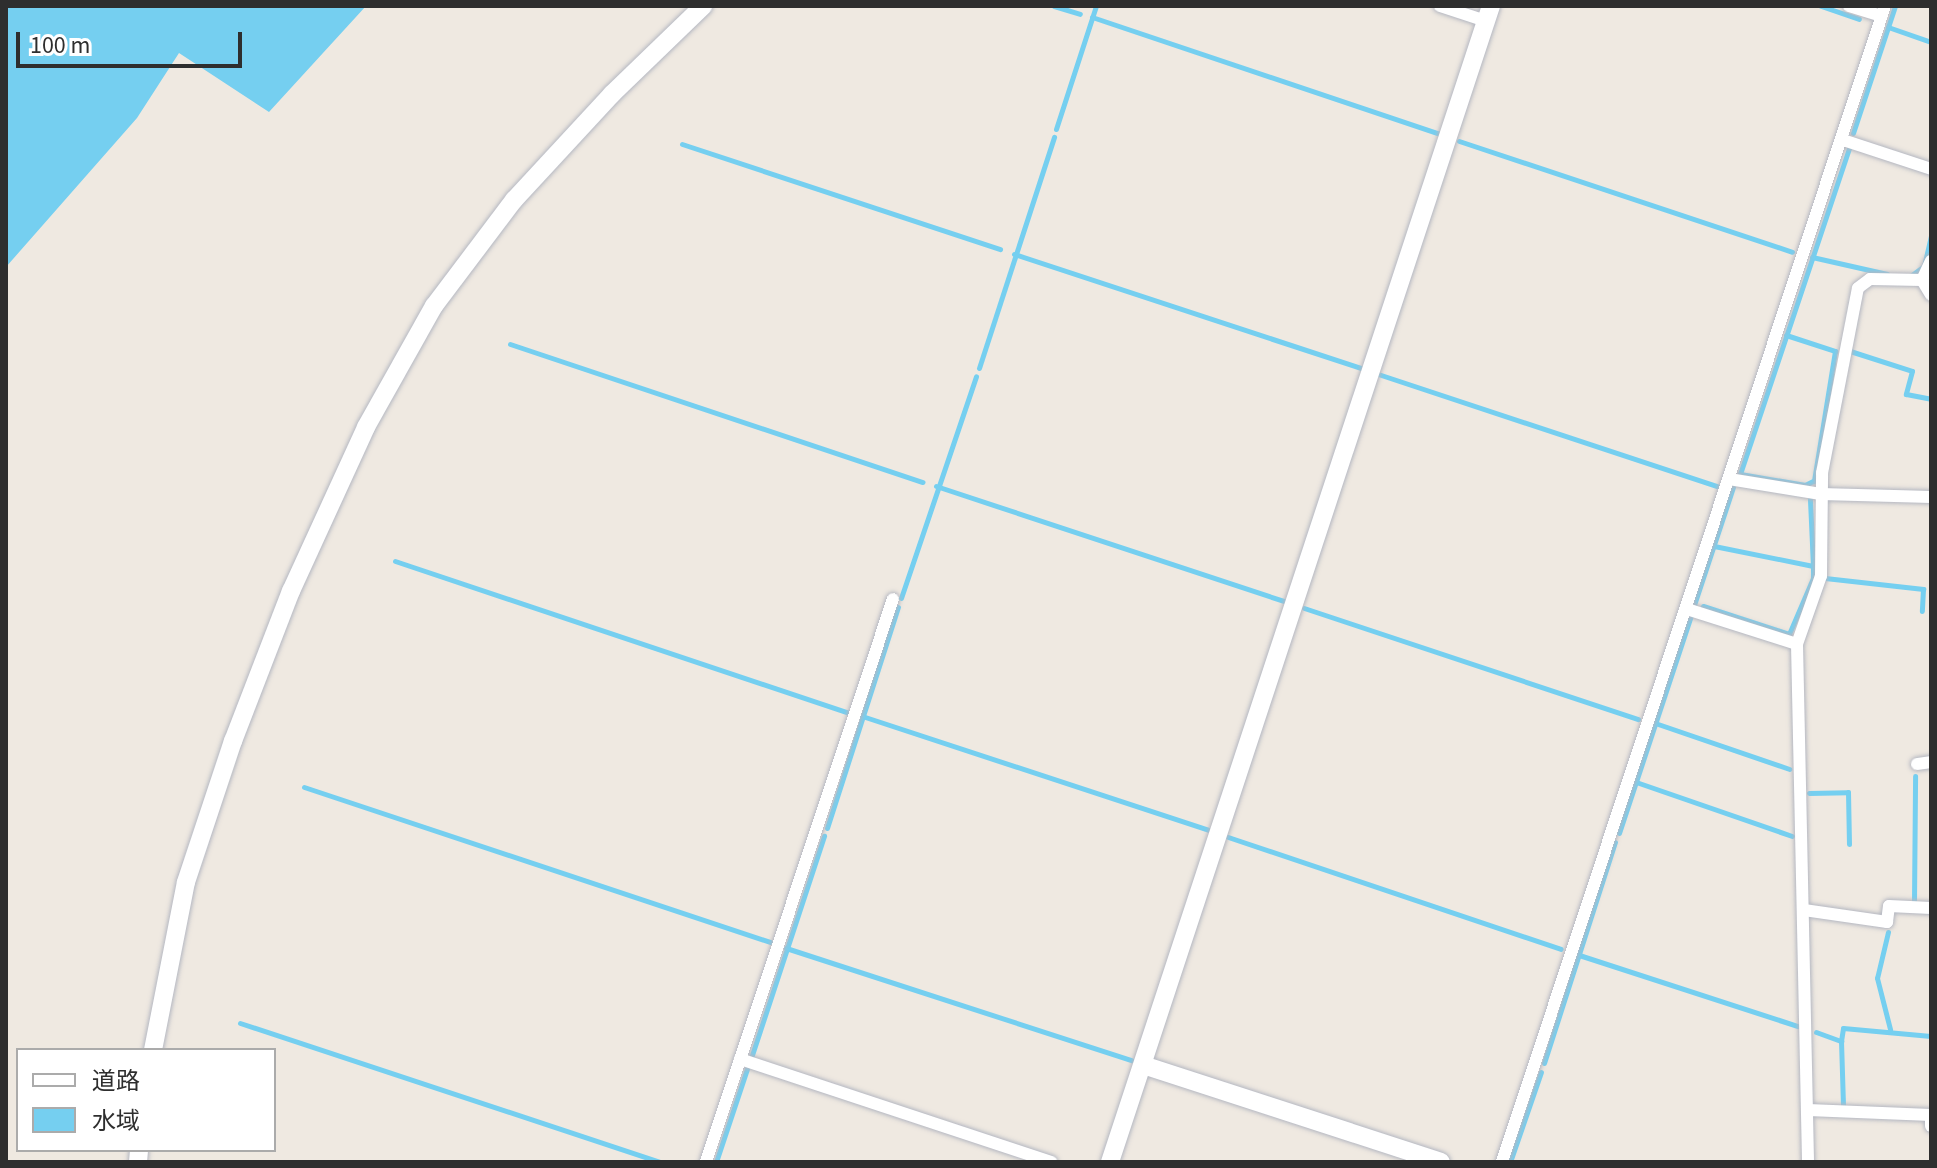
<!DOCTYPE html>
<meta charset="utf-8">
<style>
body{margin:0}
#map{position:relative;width:1937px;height:1168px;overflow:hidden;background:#efe9e1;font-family:"Source Sans 3","Noto Sans JP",sans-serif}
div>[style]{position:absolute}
.water>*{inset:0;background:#75cff0}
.stream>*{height:5px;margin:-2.5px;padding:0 2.5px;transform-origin:2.5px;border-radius:2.5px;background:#75cff0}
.roads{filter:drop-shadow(0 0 2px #b4b7c1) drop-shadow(0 0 2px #b4b7c1)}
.street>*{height:12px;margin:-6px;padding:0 6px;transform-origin:6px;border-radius:6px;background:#fff}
.secondary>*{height:18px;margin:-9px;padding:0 9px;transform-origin:9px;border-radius:9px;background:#fff}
span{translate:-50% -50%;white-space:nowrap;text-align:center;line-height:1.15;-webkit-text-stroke:7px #fff;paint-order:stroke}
.frame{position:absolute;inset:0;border:8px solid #2e2e2e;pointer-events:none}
.legend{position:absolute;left:16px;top:1048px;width:260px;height:104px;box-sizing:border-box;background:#fff;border:2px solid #ababab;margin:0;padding:10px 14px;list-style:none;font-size:24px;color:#2e2e2e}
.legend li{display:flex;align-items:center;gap:16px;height:40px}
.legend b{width:40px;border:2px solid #ababab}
.scale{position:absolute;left:16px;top:32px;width:226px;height:36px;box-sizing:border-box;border:4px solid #2e2e2e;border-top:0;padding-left:10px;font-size:24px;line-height:28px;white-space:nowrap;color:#2e2e2e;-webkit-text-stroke:6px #fff;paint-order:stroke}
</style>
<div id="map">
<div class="water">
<div style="clip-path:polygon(6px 6px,366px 6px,269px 112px,179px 53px,137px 118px,6px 267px)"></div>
</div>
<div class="stream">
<div style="left:1054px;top:6px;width:27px;rotate:17deg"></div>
<div style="left:1821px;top:6px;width:40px;rotate:18.9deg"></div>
<div style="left:1092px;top:17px;width:366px;rotate:18.6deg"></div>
<div style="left:1888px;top:27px;width:46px;rotate:19.2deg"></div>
<div style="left:1056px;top:129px;width:129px;rotate:-72deg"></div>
<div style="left:1853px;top:133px;width:134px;rotate:-71.7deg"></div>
<div style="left:1459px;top:141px;width:351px;rotate:18.4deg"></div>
<div style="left:682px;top:144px;width:335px;rotate:18.3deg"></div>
<div style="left:1014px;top:254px;width:368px;rotate:18.2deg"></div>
<div style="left:1812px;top:257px;width:77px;rotate:12.8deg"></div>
<div style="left:1909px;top:277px;width:19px;rotate:-36deg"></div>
<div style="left:1924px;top:266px;width:32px;rotate:-77deg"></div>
<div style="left:1786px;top:335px;width:52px;rotate:18.1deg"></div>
<div style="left:1835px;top:351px;width:132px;rotate:99.2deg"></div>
<div style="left:510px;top:344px;width:435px;rotate:18.5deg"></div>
<div style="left:1850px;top:351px;width:65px;rotate:17.9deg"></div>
<div style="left:1912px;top:371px;width:24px;rotate:105deg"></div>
<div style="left:1906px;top:394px;width:25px;rotate:11deg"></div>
<div style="left:979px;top:368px;width:243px;rotate:-72deg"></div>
<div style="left:1378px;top:374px;width:357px;rotate:18.3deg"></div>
<div style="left:1813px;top:481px;width:9px;rotate:153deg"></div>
<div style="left:1805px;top:485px;width:66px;rotate:-170.4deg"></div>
<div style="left:1740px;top:474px;width:344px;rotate:-71.5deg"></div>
<div style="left:936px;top:486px;width:366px;rotate:18.3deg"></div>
<div style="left:1714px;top:546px;width:101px;rotate:11.4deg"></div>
<div style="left:1813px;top:566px;width:67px;rotate:-92.6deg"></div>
<div style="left:395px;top:561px;width:477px;rotate:18.5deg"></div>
<div style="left:1825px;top:578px;width:99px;rotate:6.4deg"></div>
<div style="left:1923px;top:589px;width:22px;rotate:93deg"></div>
<div style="left:901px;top:598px;width:234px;rotate:-71.3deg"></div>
<div style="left:1694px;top:605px;width:124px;rotate:-71.7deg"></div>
<div style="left:1703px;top:606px;width:90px;rotate:18deg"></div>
<div style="left:1789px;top:634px;width:61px;rotate:-66.8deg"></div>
<div style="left:1813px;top:578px;width:12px;rotate:-90deg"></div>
<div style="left:1304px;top:608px;width:352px;rotate:18.4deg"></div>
<div style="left:862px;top:716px;width:364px;rotate:18.2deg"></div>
<div style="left:1655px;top:723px;width:142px;rotate:18.9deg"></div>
<div style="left:1636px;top:782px;width:165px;rotate:19.1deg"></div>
<div style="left:304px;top:787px;width:491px;rotate:18.4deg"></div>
<div style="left:1809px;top:793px;width:39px;rotate:-1deg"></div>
<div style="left:1848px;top:792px;width:52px;rotate:88.9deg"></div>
<div style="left:827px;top:828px;width:232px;rotate:-72.2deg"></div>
<div style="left:1619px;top:833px;width:230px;rotate:-71.7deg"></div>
<div style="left:1228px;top:837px;width:351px;rotate:18.6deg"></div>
<div style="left:1914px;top:902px;width:126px;rotate:-89.5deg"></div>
<div style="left:1888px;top:932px;width:47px;rotate:103.4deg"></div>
<div style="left:1877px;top:978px;width:53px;rotate:75.7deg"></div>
<div style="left:786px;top:948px;width:363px;rotate:18deg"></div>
<div style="left:1579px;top:955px;width:230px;rotate:18deg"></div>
<div style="left:240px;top:1023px;width:442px;rotate:18.3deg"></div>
<div style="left:1816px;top:1032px;width:27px;rotate:20deg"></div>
<div style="left:1841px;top:1041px;width:64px;rotate:88.2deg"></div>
<div style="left:1841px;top:1041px;width:13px;rotate:-81deg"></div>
<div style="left:1843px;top:1028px;width:88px;rotate:5.2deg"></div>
<div style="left:751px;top:1058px;width:234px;rotate:-71.8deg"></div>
<div style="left:1544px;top:1063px;width:232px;rotate:-72.2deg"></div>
<div style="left:716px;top:1162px;width:101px;rotate:-71.6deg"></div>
<div style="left:1510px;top:1162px;width:95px;rotate:-71deg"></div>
</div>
<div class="roads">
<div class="street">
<div style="left:1440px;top:6px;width:48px;rotate:18.1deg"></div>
<div style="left:1849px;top:6px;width:34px;rotate:17deg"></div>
<div style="left:1843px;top:140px;width:93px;rotate:18.2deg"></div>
<div style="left:1922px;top:280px;width:17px;rotate:59deg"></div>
<div style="left:1729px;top:479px;width:93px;rotate:9.3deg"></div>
<div style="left:1821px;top:494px;width:110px;rotate:1.6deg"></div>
<div style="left:1687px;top:609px;width:115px;rotate:17.7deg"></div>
<div style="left:1797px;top:644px;width:518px;rotate:88.78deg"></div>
<div style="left:1797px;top:644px;width:72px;rotate:-70.6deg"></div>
<div style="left:1821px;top:576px;width:103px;rotate:-89.4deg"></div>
<div style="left:1822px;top:473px;width:188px;rotate:-79deg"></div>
<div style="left:1858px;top:288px;width:15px;rotate:-37deg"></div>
<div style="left:1870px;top:279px;width:52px;rotate:1.1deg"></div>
<div style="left:1922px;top:280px;width:21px;rotate:-65deg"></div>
<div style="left:1917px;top:764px;width:14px;rotate:-8deg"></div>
<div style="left:1804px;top:910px;width:84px;rotate:8.2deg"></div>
<div style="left:1887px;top:922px;width:16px;rotate:-83deg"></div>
<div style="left:1889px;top:906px;width:42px;rotate:2.7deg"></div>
<div style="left:740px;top:1059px;width:328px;rotate:18.3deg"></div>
<div style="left:1808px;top:1110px;width:123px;rotate:2.3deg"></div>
<div style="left:1931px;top:1115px;width:11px;rotate:90deg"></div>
<div style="left:706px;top:1162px;width:593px;rotate:-71.63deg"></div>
<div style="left:1502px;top:1162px;width:1218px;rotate:-71.67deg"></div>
</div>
<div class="secondary">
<div style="left:153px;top:1050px;width:171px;rotate:-78.9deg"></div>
<div style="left:186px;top:882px;width:149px;rotate:-71.6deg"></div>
<div style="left:233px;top:741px;width:161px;rotate:-68.9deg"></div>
<div style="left:291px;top:591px;width:180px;rotate:-65.4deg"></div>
<div style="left:366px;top:427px;width:139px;rotate:-60.7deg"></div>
<div style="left:434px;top:306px;width:133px;rotate:-53deg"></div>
<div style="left:514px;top:200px;width:144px;rotate:-47.2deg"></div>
<div style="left:612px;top:94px;width:127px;rotate:-44deg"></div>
<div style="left:1143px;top:1065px;width:313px;rotate:18deg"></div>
<div style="left:138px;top:1162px;width:12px;rotate:-85deg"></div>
<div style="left:1110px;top:1162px;width:1217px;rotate:-71.76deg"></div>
</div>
</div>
<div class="frame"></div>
<ul class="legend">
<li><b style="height:10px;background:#fff"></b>道路</li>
<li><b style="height:22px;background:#75cff0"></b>水域</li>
</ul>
<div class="scale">100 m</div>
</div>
